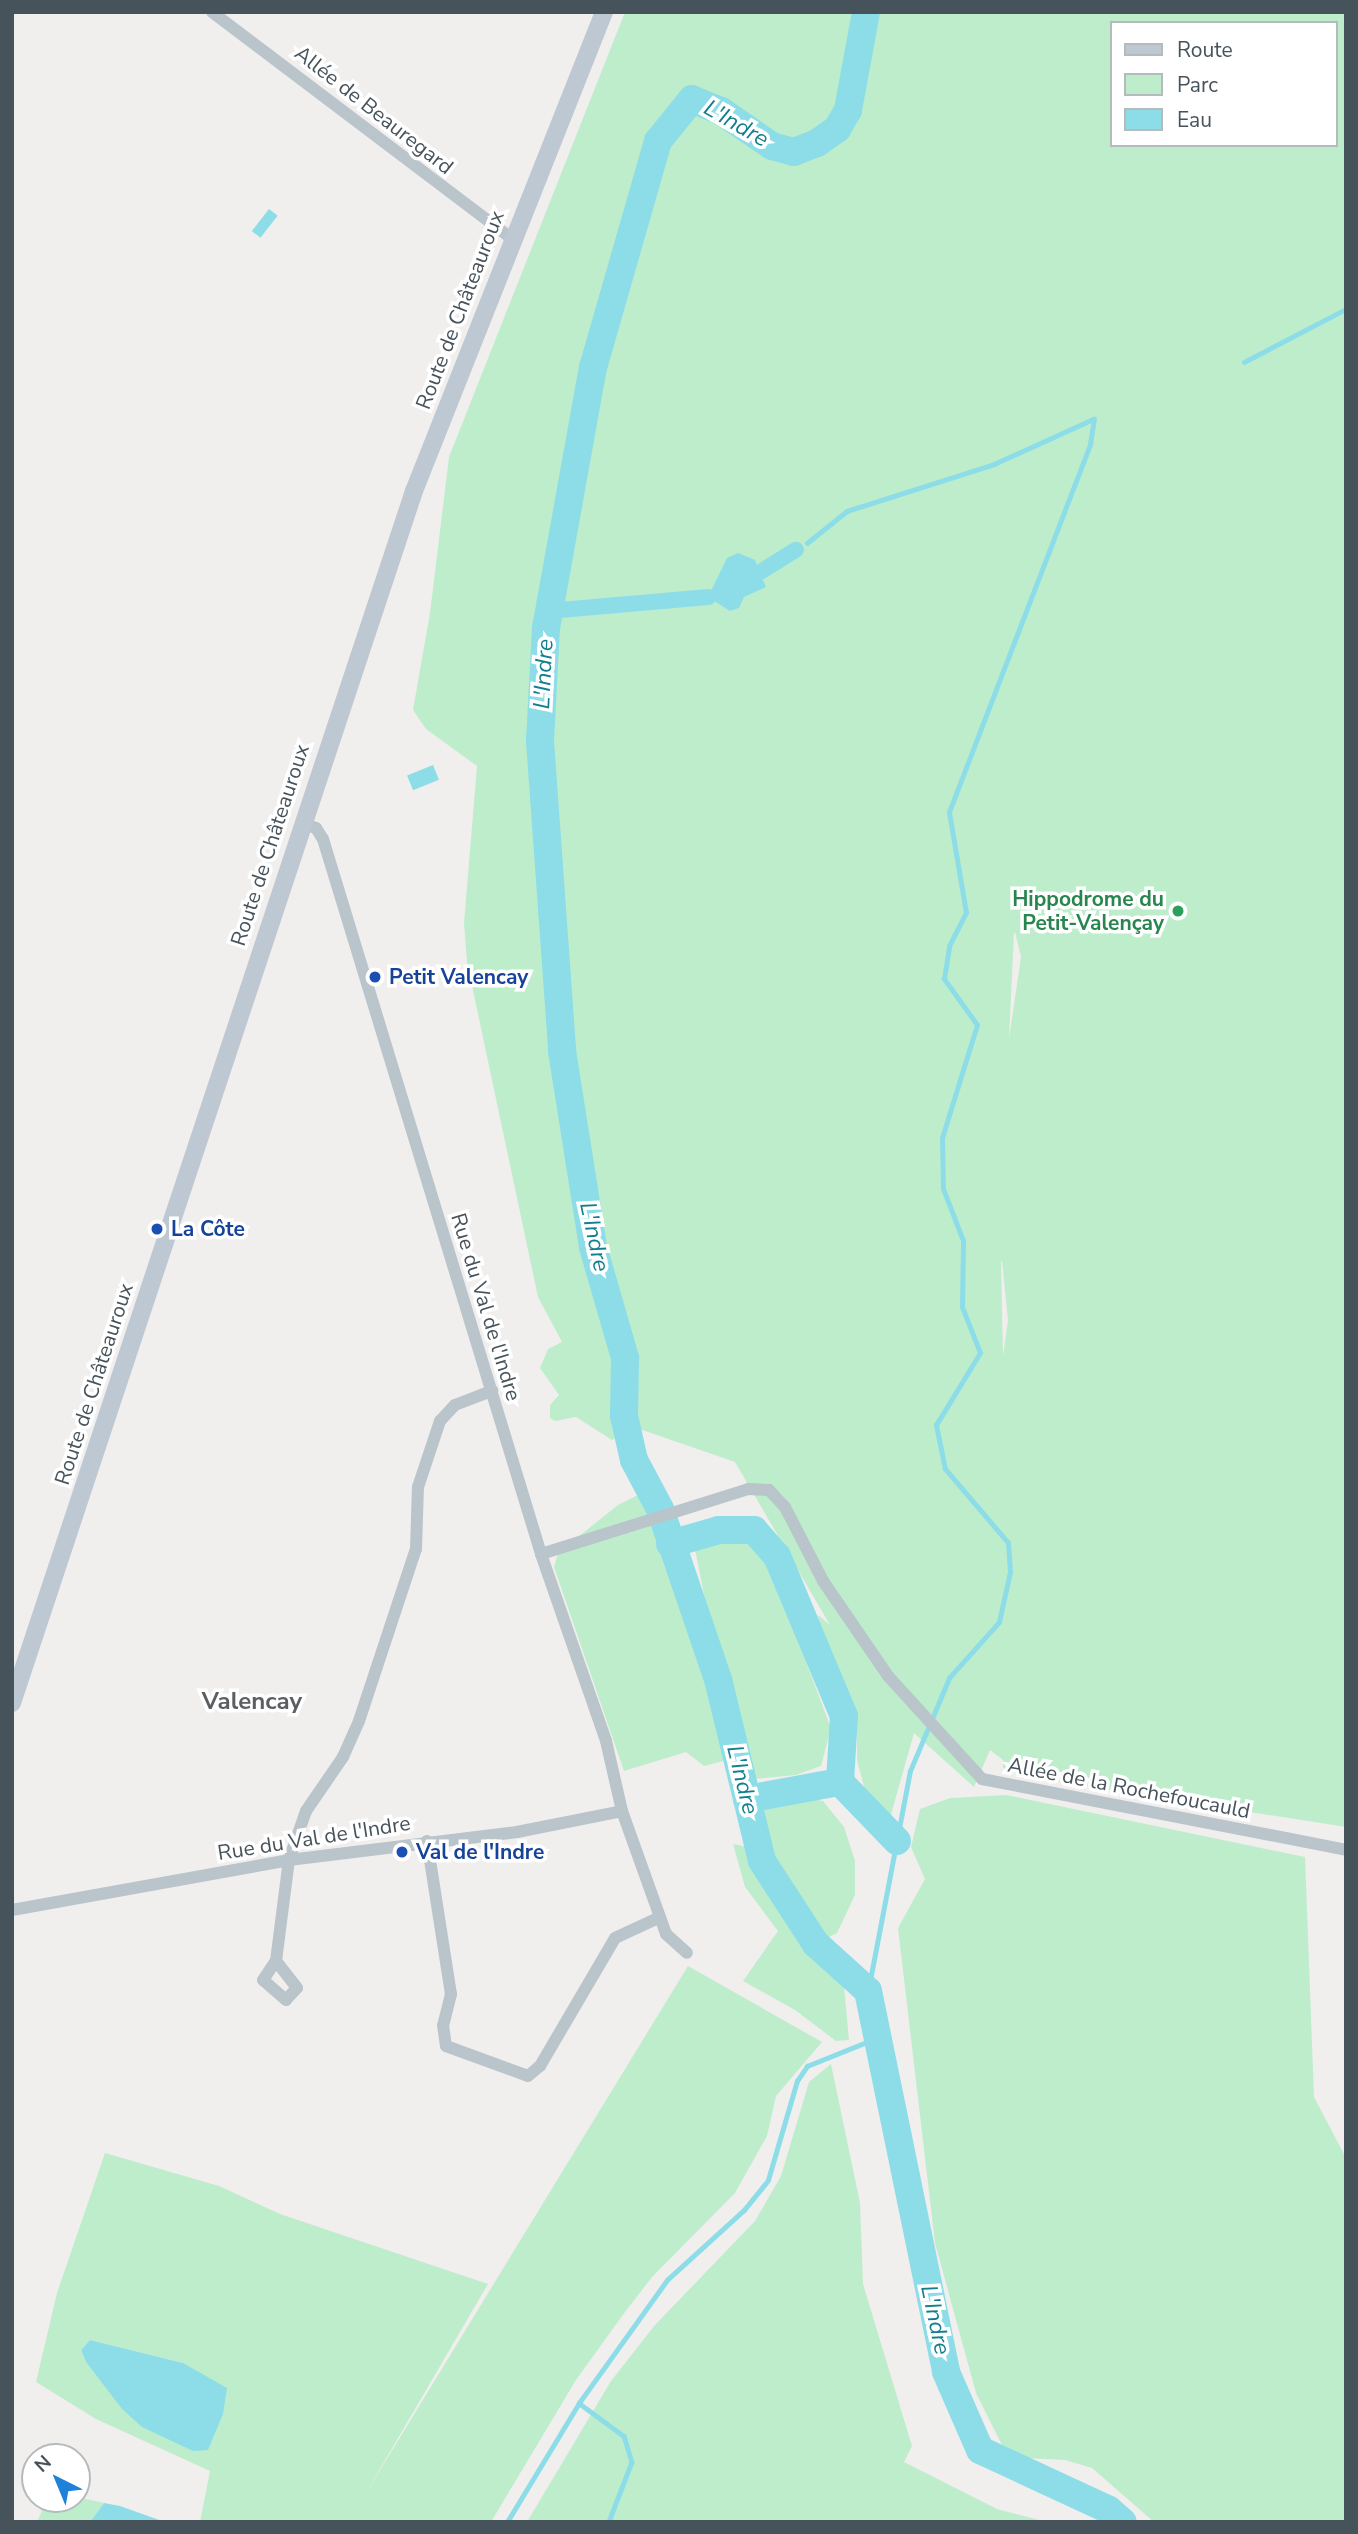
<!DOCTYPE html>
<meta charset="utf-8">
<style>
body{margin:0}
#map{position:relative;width:1358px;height:2534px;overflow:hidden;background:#f1eeee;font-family:"Nunito Sans",sans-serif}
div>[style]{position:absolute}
.green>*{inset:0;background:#beedcc}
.water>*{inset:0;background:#8ddde9;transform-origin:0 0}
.stream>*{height:4.5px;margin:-2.25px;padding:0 2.25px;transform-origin:2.25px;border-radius:2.25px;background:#8ddde9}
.canal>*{height:16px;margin:-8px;padding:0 8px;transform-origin:8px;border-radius:8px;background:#8ddde9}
.river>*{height:28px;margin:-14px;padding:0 14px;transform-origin:14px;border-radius:14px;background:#8ddde9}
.street>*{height:12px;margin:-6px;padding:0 6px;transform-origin:6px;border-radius:6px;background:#bac4cb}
.secondary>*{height:18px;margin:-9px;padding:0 9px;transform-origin:9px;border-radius:9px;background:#bdc8d2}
.dots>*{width:19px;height:19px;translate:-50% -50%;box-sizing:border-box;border:4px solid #fff;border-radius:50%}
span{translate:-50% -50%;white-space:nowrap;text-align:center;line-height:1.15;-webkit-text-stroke:7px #fff;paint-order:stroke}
.street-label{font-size:21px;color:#47535b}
.leisure-label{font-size:21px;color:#27864d;font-weight:700}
.right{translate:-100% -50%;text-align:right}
.transit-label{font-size:21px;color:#164399;font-weight:700}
.left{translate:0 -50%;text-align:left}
.water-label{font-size:23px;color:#117f8e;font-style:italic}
.quarter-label{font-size:24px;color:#5b5f63;font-weight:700}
.frame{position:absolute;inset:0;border:14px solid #47535b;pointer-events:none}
.legend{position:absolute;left:1110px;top:21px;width:228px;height:126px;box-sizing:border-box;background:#fff;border:2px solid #b5babd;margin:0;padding:9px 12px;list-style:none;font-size:21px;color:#47535b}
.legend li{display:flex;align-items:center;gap:14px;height:35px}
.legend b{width:35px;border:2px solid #b5babd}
.north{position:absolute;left:21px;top:2443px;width:70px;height:70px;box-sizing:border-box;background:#fff;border:2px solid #b5babd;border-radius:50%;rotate:317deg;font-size:19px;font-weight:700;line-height:28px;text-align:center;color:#47535b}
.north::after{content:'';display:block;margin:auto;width:24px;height:32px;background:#1f81da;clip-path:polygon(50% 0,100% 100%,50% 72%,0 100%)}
</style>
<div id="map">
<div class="green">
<div style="clip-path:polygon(evenodd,625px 12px,1346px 12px,1346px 1827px,1027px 1777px,1003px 1768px,1003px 1760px,990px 1750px,974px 1787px,914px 1733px,890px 1818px,865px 1790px,857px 1760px,857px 1721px,824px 1644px,818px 1615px,830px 1625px,735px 1462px,622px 1423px,623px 1433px,612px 1440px,576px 1417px,555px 1421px,550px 1418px,550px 1405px,559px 1395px,540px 1368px,548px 1349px,562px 1342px,538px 1297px,467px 962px,464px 923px,477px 766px,426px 729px,413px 710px,430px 613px,449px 457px,625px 12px,1111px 23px,1335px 23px,1335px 145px,1111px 145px,1111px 23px,625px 12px,1015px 932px,1021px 957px,1009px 1039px,1014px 933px,1015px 932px,625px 12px,1002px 1261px,1008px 1320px,1003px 1356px,1001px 1262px,1002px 1261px)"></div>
<div style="clip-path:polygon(636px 1496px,650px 1498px,681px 1589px,726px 1749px,723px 1761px,704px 1766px,686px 1752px,624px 1771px,554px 1567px,558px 1553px,618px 1505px)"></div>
<div style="clip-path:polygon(733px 1539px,751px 1541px,766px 1556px,831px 1728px,821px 1766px,796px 1775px,754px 1779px,706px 1605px,694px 1544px)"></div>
<div style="clip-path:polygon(795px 1795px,823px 1801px,844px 1827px,855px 1861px,855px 1895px,837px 1933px,827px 1938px,795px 1905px,771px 1850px,759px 1805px)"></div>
<div style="clip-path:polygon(1006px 1795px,1305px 1857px,1314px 2097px,1346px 2158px,1346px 2522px,1154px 2522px,1092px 2468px,1065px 2460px,1026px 2458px,1002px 2445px,976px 2393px,935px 2243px,898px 1928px,925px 1879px,911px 1847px,920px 1809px,950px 1798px)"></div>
<div style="clip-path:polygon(733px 1844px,748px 1847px,785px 1915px,844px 1986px,849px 2040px,836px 2041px,795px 2010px,743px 1981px,778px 1931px,745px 1887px)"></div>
<div style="clip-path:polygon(evenodd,688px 1966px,822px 2042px,776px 2096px,767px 2136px,735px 2193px,652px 2277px,622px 2316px,576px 2380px,491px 2522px,200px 2522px,210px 2471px,96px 2419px,36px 2382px,57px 2293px,105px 2153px,219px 2186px,280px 2214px,488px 2284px,366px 2493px,688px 1966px,90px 2340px,183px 2363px,142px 2427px,86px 2362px,81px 2350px,90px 2340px)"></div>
<div style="clip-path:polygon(831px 2064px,860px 2203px,863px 2284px,912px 2446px,904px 2462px,997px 2509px,1047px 2522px,527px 2522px,611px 2381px,655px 2325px,755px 2221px,781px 2176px,809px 2082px)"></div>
<div style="clip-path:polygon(77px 2497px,104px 2503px,90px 2522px,37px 2522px,47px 2499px)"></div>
</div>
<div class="water">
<div style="left:269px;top:209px;width:11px;height:28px;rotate:38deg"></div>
<div style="clip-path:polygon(738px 553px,755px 560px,766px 587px,744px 597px,739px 608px,730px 611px,708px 597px,727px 558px)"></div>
<div style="left:433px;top:765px;width:16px;height:28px;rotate:68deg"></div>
<div style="clip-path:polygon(90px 2340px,183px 2363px,227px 2388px,223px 2414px,208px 2450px,193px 2451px,142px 2427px,122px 2409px,86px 2362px,81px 2350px)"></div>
<div style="clip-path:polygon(104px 2503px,120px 2506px,165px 2522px,90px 2522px)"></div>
</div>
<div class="stream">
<div style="left:1244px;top:362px;width:115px;rotate:-27.5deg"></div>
<div style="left:807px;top:543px;width:51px;rotate:-38.7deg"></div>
<div style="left:847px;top:511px;width:154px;rotate:-17.7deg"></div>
<div style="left:994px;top:464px;width:109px;rotate:-24.4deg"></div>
<div style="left:868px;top:1991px;width:224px;rotate:-79.2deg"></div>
<div style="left:910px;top:1771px;width:101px;rotate:-67.2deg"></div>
<div style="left:949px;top:1678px;width:75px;rotate:-48.2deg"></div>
<div style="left:999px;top:1622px;width:51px;rotate:-77.6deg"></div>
<div style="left:1010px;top:1572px;width:29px;rotate:-94deg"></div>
<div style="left:1008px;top:1543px;width:97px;rotate:-130.4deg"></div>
<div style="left:945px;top:1469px;width:45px;rotate:-101.6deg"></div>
<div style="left:936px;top:1425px;width:84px;rotate:-58.6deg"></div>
<div style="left:980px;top:1353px;width:49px;rotate:-111.4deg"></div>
<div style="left:962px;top:1307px;width:66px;rotate:-89.1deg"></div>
<div style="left:963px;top:1241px;width:56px;rotate:-111deg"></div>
<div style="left:943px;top:1189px;width:51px;rotate:-91.1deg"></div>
<div style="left:942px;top:1138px;width:118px;rotate:-72.8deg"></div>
<div style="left:977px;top:1025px;width:57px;rotate:-125.7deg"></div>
<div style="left:944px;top:979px;width:33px;rotate:-81deg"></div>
<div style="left:949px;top:946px;width:37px;rotate:-63deg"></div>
<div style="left:966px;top:913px;width:102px;rotate:-99.6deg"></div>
<div style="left:949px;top:812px;width:394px;rotate:-69deg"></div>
<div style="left:1090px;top:444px;width:25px;rotate:-81deg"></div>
<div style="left:579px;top:2403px;width:56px;rotate:36.3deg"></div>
<div style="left:624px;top:2436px;width:27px;rotate:73deg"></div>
<div style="left:632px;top:2462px;width:64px;rotate:111deg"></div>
<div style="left:507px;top:2522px;width:139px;rotate:-58.8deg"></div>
<div style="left:579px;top:2403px;width:151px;rotate:-54.4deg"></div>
<div style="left:667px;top:2280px;width:104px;rotate:-42.3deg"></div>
<div style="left:744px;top:2210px;width:38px;rotate:-51deg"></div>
<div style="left:768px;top:2180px;width:103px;rotate:-73.7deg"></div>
<div style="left:797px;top:2081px;width:18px;rotate:-56deg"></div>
<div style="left:807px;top:2066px;width:75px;rotate:-21.8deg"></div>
</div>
<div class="canal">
<div style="left:762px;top:571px;width:40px;rotate:-32deg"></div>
<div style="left:549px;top:611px;width:160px;rotate:-5deg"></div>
</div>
<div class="river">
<div style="left:866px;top:12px;width:100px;rotate:100.4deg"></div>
<div style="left:848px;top:110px;width:22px;rotate:120deg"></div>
<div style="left:837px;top:129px;width:24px;rotate:145deg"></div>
<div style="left:817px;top:143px;width:25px;rotate:159deg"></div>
<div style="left:794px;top:152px;width:23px;rotate:-165deg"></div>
<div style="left:772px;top:146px;width:62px;rotate:-145.5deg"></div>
<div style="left:721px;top:111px;width:31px;rotate:-158deg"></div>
<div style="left:692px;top:99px;width:54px;rotate:129deg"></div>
<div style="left:658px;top:141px;width:235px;rotate:106deg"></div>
<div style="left:593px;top:367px;width:264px;rotate:100.2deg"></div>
<div style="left:546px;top:627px;width:114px;rotate:93deg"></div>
<div style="left:540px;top:741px;width:311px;rotate:85.9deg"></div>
<div style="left:562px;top:1051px;width:198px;rotate:81deg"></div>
<div style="left:593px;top:1247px;width:116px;rotate:73.9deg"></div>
<div style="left:625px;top:1358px;width:58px;rotate:91deg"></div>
<div style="left:624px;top:1416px;width:45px;rotate:77.2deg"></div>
<div style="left:634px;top:1460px;width:55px;rotate:62deg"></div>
<div style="left:660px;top:1509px;width:180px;rotate:71.2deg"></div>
<div style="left:718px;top:1679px;width:187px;rotate:76.4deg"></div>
<div style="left:762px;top:1861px;width:99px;rotate:57deg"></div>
<div style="left:816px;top:1944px;width:70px;rotate:42.1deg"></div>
<div style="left:868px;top:1991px;width:389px;rotate:78.4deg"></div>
<div style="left:946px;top:2372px;width:85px;rotate:66.4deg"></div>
<div style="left:980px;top:2450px;width:142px;rotate:24.9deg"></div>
<div style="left:1109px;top:2510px;width:18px;rotate:41deg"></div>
<div style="left:670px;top:1544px;width:51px;rotate:-15.9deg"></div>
<div style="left:719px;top:1530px;width:35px"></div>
<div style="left:754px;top:1530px;width:35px;rotate:49deg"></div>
<div style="left:777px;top:1556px;width:173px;rotate:67.3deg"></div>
<div style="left:844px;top:1716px;width:66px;rotate:93.5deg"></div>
<div style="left:840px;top:1782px;width:82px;rotate:46deg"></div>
<div style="left:747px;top:1799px;width:95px;rotate:-10.4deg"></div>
</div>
<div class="street">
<div style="left:212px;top:12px;width:376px;rotate:37.1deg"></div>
<div style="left:302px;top:823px;width:15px;rotate:20deg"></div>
<div style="left:316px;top:828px;width:13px;rotate:58deg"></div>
<div style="left:323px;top:839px;width:747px;rotate:73.04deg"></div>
<div style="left:541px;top:1554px;width:198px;rotate:70.8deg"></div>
<div style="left:606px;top:1741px;width:72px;rotate:77.1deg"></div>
<div style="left:622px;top:1811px;width:131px;rotate:70.3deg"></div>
<div style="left:666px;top:1934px;width:28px;rotate:42deg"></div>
<div style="left:541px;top:1554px;width:217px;rotate:-17.4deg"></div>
<div style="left:748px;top:1489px;width:21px;rotate:3deg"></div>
<div style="left:769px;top:1490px;width:23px;rotate:47deg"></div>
<div style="left:785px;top:1507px;width:83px;rotate:62.8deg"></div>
<div style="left:823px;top:1581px;width:115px;rotate:55.6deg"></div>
<div style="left:888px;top:1676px;width:139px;rotate:47.6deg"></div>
<div style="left:982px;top:1779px;width:371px;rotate:11deg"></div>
<div style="left:427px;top:1841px;width:155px;rotate:81.1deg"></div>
<div style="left:451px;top:1994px;width:32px;rotate:104deg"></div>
<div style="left:443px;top:2025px;width:21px;rotate:82deg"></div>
<div style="left:446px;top:2046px;width:87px;rotate:20.1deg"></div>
<div style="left:528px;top:2076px;width:16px;rotate:-40deg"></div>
<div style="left:540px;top:2066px;width:148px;rotate:-59.6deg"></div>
<div style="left:615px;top:1938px;width:47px;rotate:-24.9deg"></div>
<div style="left:12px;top:1910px;width:281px;rotate:-10.2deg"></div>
<div style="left:289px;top:1860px;width:230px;rotate:-7deg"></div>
<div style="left:517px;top:1832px;width:107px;rotate:-11.3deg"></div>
<div style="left:276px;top:1961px;width:34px;rotate:52deg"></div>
<div style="left:297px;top:1988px;width:16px;rotate:133deg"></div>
<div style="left:286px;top:2000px;width:30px;rotate:-139deg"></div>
<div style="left:263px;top:1980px;width:23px;rotate:-56deg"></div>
<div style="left:276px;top:1961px;width:102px;rotate:-82.7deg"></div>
<div style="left:289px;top:1860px;width:52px;rotate:-70.9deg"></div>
<div style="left:306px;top:1811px;width:65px;rotate:-55.6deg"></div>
<div style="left:343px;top:1757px;width:39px;rotate:-66deg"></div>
<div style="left:359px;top:1721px;width:181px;rotate:-71.7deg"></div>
<div style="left:416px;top:1549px;width:62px;rotate:-88.2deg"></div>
<div style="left:418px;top:1487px;width:70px;rotate:-71.6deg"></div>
<div style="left:440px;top:1421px;width:22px;rotate:-47deg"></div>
<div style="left:455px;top:1405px;width:40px;rotate:-21deg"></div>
</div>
<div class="secondary">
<div style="left:12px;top:1703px;width:1277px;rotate:-71.65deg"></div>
<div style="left:414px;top:491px;width:515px;rotate:-68.36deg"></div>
</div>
<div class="dots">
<div style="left:1178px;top:911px;background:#2e9e5b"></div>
<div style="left:375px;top:977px;background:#1a4fb4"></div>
<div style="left:157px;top:1229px;background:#1a4fb4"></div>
<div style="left:402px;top:1852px;background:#1a4fb4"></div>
</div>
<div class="street-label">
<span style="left:374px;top:110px;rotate:38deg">Allée de Beauregard</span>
<span style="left:460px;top:310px;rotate:-69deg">Route de Châteauroux</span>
<span style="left:270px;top:845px;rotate:-72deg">Route de Châteauroux</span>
<span style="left:486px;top:1307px;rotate:73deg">Rue du Val de l'Indre</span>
<span style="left:94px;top:1384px;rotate:-72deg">Route de Châteauroux</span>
<span style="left:1129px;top:1788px;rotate:11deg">Allée de la Rochefoucauld</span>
<span style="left:314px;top:1838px;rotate:-9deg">Rue du Val de l'Indre</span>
</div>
<div class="leisure-label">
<span class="right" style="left:1164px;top:911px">Hippodrome du<br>Petit-Valençay</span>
</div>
<div class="transit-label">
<span class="left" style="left:389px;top:977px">Petit Valencay</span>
<span class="left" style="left:171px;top:1229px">La Côte</span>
<span class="left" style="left:416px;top:1852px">Val de l'Indre</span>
</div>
<div class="water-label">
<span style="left:736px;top:124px;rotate:30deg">L'Indre</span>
<span style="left:544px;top:674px;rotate:-87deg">L'Indre</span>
<span style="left:594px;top:1237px;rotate:78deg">L'Indre</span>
<span style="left:742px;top:1780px;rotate:76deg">L'Indre</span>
<span style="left:935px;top:2320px;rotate:78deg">L'Indre</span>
</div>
<div class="quarter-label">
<span style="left:252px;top:1702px">Valencay</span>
</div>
<div class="frame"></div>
<ul class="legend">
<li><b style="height:9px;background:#bdc8d2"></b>Route</li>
<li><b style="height:19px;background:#beedcc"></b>Parc</li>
<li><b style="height:19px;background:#8ddde9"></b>Eau</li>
</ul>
<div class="north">N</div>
</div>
